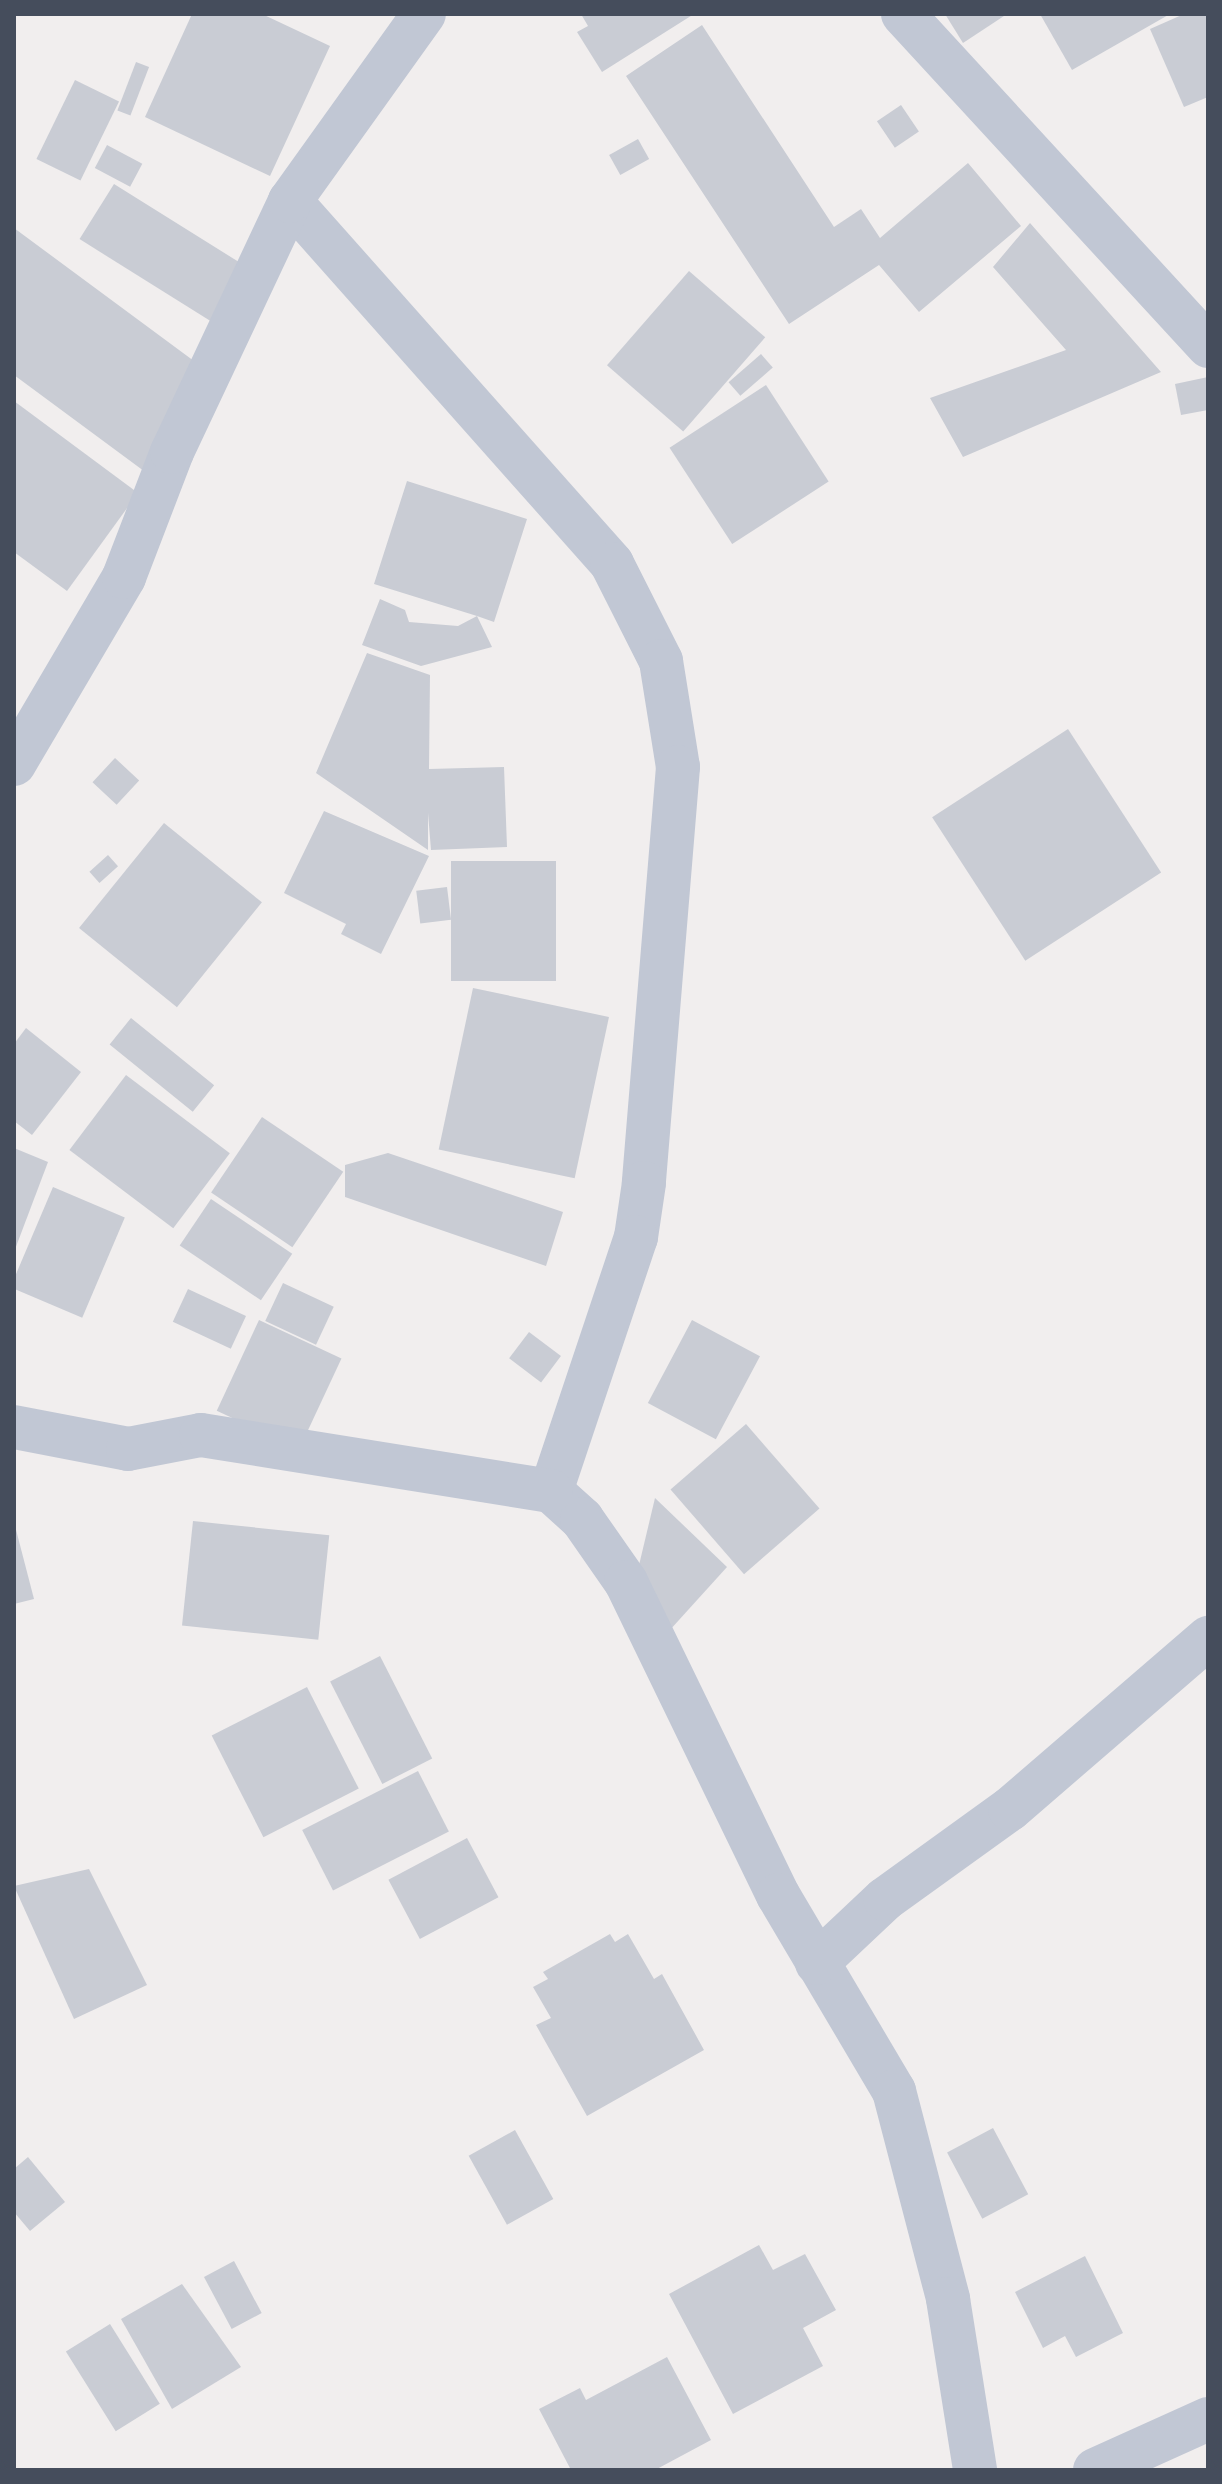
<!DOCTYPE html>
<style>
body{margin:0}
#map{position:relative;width:1222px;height:2484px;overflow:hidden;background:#f1eeee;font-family:"DM Sans",sans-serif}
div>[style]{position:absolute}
.building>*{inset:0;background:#c9ccd4;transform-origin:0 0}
.minor>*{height:44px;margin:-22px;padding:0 22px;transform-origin:22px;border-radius:22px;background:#c1c7d4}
span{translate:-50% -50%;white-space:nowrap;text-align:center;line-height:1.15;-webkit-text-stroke:6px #fff;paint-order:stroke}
.frame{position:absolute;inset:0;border:16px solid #454d5c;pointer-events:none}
</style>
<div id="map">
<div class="building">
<div style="clip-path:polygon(192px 14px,262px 14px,330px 46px,270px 176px,145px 117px)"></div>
<div style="clip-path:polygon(581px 14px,694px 14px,602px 72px,577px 32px,588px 26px)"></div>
<div style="clip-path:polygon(945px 14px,1007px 14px,963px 43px)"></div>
<div style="clip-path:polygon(1040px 14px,1170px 14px,1072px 70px)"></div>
<div style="clip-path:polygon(1184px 14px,1208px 14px,1208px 97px,1184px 107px,1150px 29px)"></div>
<div style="clip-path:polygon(702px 25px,834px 227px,861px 209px,880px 238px,968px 163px,1021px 226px,919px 312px,879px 265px,789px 324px,626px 76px)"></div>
<div style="left:136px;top:62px;width:14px;height:52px;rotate:21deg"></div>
<div style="left:75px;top:80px;width:49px;height:88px;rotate:26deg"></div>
<div style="left:901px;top:105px;width:32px;height:29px;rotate:56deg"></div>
<div style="left:638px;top:139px;width:23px;height:33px;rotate:61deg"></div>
<div style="left:107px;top:145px;width:40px;height:26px;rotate:28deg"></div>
<div style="left:114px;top:184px;width:161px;height:65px;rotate:32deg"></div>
<div style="clip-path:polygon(1030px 223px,1161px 372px,963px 457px,930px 398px,1066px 350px,993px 267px)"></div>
<div style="clip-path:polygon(14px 228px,221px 381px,152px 477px,14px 375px)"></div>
<div style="left:689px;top:271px;width:101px;height:125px;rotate:41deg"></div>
<div style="left:761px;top:354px;width:18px;height:43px;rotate:49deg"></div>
<div style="clip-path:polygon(1208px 377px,1208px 410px,1181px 415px,1175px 384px)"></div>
<div style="left:766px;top:385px;width:115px;height:115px;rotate:57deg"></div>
<div style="clip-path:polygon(14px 401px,138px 493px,67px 591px,14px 552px)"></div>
<div style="clip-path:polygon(407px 481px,527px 519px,494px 622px,477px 616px,492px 647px,421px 666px,362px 645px,380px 599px,405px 610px,409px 622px,458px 626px,477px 616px,374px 584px)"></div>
<div style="clip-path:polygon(367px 653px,430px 675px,429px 769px,504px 767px,507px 847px,431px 850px,428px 813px,428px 850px,316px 773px)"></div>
<div style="left:1068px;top:729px;width:171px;height:162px;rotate:57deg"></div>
<div style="left:115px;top:758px;width:33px;height:33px;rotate:43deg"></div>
<div style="clip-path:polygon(324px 811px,429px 856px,381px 954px,341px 934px,346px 924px,284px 893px)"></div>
<div style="left:164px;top:823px;width:126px;height:135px;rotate:39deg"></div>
<div style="left:108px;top:855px;width:15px;height:25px;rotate:48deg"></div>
<div style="left:556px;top:861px;width:120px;height:105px;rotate:90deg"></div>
<div style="left:447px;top:887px;width:33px;height:31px;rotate:83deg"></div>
<div style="left:473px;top:988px;width:139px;height:165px;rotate:12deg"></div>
<div style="left:131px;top:1018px;width:107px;height:34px;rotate:39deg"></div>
<div style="clip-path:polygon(26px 1028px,81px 1072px,32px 1135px,14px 1121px,14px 1044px)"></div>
<div style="left:126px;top:1075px;width:130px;height:94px;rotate:37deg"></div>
<div style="left:262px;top:1117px;width:98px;height:91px;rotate:34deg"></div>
<div style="clip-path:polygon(14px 1148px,48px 1162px,14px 1252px)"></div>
<div style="clip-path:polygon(388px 1153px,563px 1212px,546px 1266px,345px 1197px,345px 1165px)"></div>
<div style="left:53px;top:1187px;width:78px;height:109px;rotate:23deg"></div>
<div style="left:211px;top:1199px;width:98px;height:56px;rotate:34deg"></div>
<div style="left:283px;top:1283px;width:56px;height:42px;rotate:25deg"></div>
<div style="left:188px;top:1289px;width:64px;height:36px;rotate:25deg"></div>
<div style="left:259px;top:1320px;width:91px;height:100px;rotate:25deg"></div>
<div style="left:692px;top:1320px;width:77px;height:94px;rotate:28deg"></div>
<div style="left:529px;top:1332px;width:40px;height:33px;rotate:37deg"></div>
<div style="left:746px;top:1424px;width:112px;height:100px;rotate:49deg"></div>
<div style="clip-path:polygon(655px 1498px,727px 1567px,669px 1631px,635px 1582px)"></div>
<div style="left:193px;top:1521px;width:137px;height:105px;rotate:6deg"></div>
<div style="clip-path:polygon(14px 1522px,34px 1599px,14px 1604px)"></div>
<div style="left:380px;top:1656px;width:115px;height:56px;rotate:63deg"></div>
<div style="left:307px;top:1687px;width:114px;height:107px;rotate:63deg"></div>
<div style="left:418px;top:1771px;width:68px;height:130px;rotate:63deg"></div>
<div style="left:467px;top:1838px;width:67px;height:89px;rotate:62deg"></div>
<div style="clip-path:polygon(89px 1869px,147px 1985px,74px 2019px,14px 1886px)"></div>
<div style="clip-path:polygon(610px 1934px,615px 1942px,628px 1934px,654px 1979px,662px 1974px,704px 2050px,587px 2116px,536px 2025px,551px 2018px,533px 1987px,548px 1979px,543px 1972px)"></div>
<div style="left:993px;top:2128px;width:75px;height:52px;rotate:62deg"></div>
<div style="left:515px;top:2130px;width:79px;height:53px;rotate:61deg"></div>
<div style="clip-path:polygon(28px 2157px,65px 2202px,30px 2231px,14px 2212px,14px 2169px)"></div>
<div style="clip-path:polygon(759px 2245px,773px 2270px,805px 2254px,836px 2310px,803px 2328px,823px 2366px,733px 2414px,669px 2294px)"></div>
<div style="clip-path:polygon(1085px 2256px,1123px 2333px,1076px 2357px,1065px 2336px,1043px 2348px,1015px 2292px)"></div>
<div style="left:234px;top:2261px;width:59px;height:34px;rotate:62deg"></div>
<div style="clip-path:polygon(182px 2284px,241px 2367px,172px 2409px,121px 2319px)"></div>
<div style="left:110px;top:2324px;width:94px;height:52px;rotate:58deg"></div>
<div style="clip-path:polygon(667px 2357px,711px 2440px,655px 2470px,571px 2470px,539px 2409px,580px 2388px,586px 2400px)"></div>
</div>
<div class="minor">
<div style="left:903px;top:14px;width:451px;rotate:47.4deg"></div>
<div style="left:290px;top:201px;width:485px;rotate:48.4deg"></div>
<div style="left:612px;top:564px;width:109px;rotate:63.2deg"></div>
<div style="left:661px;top:661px;width:107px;rotate:80.9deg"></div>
<div style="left:678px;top:767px;width:417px;rotate:94.7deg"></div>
<div style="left:644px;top:1183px;width:55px;rotate:98.4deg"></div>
<div style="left:636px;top:1237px;width:268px;rotate:108.5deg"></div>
<div style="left:551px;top:1491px;width:42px;rotate:42.1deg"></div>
<div style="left:582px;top:1519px;width:77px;rotate:55.1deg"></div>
<div style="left:626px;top:1582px;width:348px;rotate:64.1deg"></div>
<div style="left:778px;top:1895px;width:228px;rotate:59.4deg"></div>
<div style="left:894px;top:2091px;width:215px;rotate:75.4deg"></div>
<div style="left:948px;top:2299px;width:173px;rotate:81deg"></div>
<div style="left:14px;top:764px;width:217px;rotate:-59.5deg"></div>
<div style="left:124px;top:577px;width:134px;rotate:-69deg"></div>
<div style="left:172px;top:452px;width:277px;rotate:-64.8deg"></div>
<div style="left:290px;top:201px;width:230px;rotate:-54.4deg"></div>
<div style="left:14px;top:1427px;width:116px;rotate:10.9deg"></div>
<div style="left:128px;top:1449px;width:74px;rotate:-10.9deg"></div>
<div style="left:201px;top:1435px;width:354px;rotate:9.1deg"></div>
<div style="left:817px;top:1963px;width:93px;rotate:-43.3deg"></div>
<div style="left:885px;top:1899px;width:154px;rotate:-35.8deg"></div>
<div style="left:1010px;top:1809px;width:262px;rotate:-40.8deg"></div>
<div style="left:1095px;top:2470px;width:124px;rotate:-24.3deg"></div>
</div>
<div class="frame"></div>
</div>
